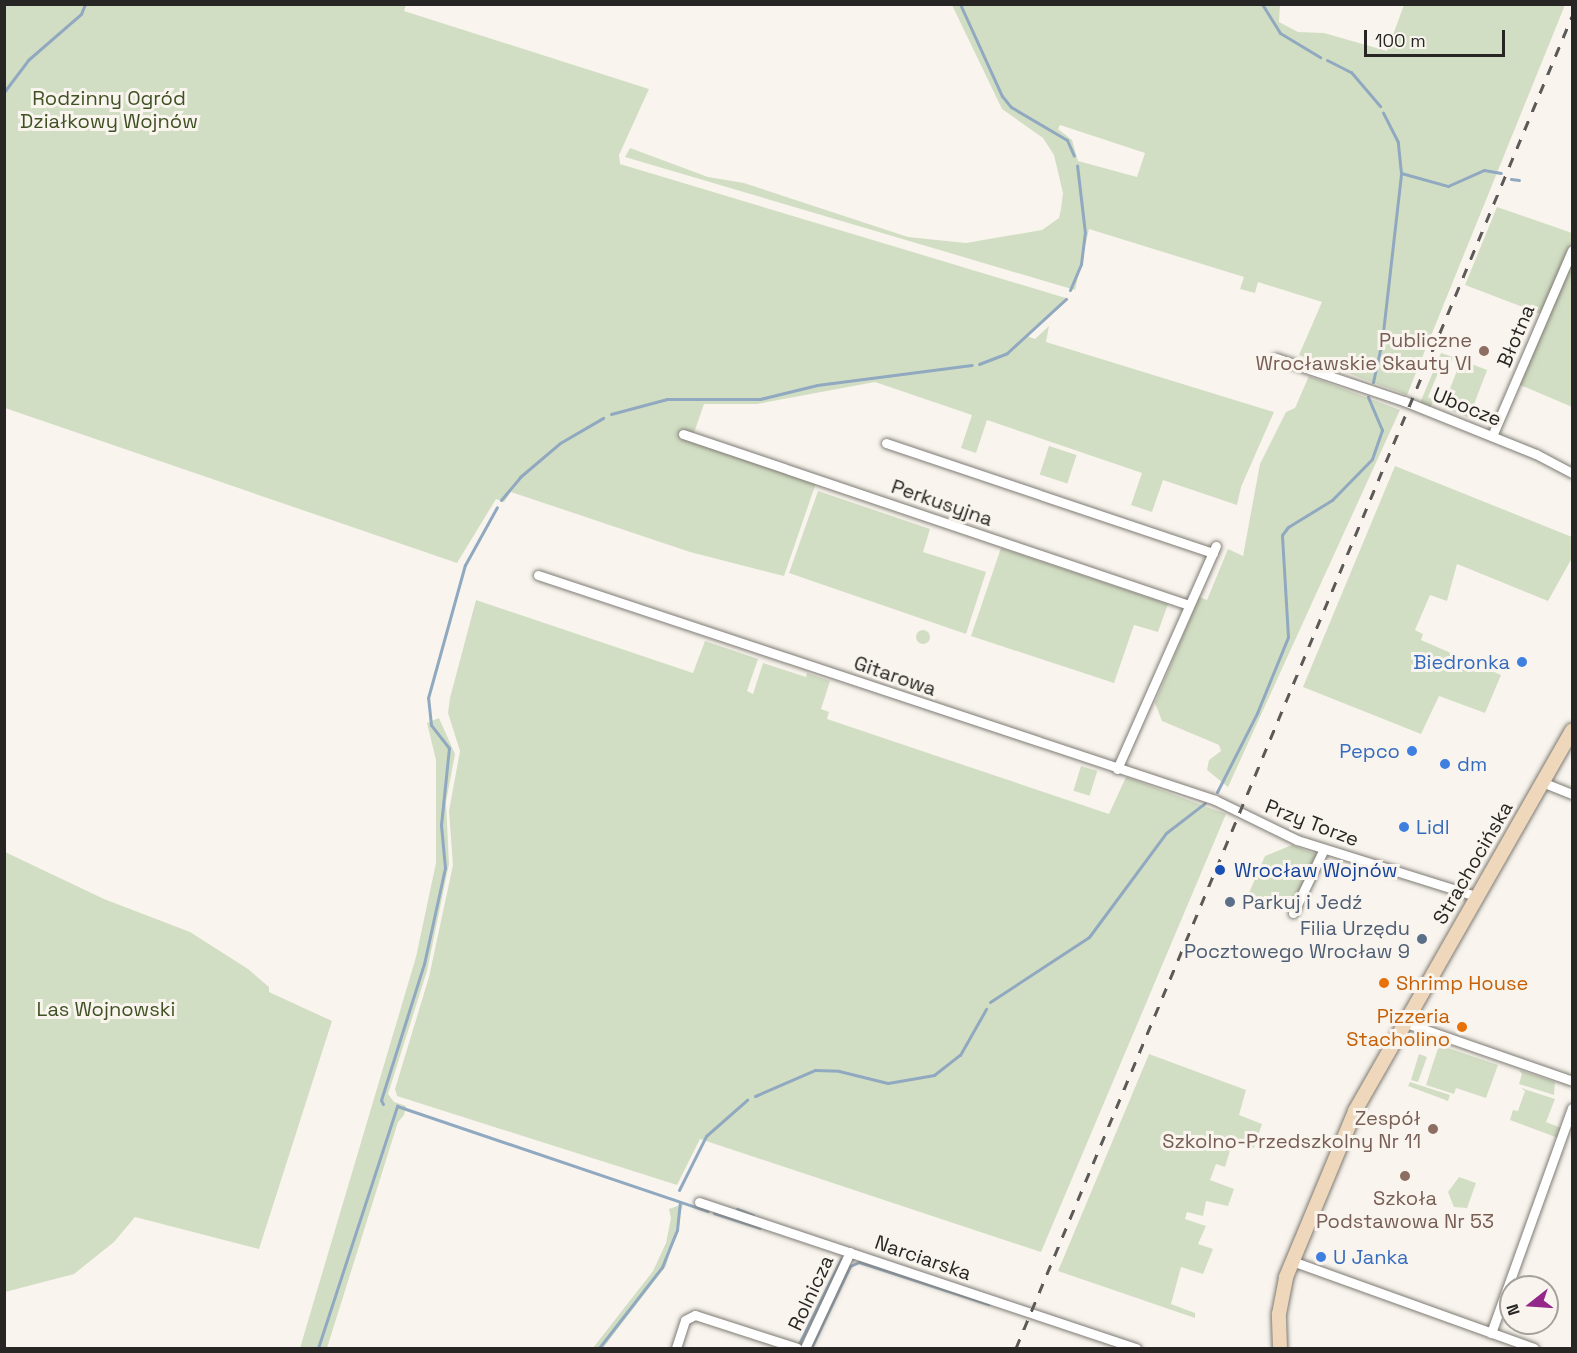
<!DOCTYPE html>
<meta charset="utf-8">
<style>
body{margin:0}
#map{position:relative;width:1577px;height:1353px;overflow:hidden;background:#f9f5ee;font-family:"Space Grotesk",sans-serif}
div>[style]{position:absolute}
.green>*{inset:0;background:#d2dec3;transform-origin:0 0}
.round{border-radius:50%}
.stream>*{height:3px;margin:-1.5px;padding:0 1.5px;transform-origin:1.5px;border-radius:1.5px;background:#90a9c0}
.roads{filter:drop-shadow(0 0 2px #7e7a74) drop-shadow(0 0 2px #7e7a74)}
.minor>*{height:9px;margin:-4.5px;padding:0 4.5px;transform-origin:4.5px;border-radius:4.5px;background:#fff}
.secondary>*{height:14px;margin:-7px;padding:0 7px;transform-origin:7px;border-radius:7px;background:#eed7ba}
.rail>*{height:3px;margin-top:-1.5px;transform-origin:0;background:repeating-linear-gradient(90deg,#5c5956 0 10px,transparent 0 20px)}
.dots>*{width:16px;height:16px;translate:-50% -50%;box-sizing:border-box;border:3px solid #f9f5ee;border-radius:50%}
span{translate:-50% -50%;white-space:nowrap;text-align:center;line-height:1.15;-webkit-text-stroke:6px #f9f5ee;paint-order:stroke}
.park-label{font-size:20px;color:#3f5122}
.street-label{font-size:20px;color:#282624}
.education-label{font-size:20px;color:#785e54}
.right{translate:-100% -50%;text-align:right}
.shop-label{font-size:20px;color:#366cbe}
.left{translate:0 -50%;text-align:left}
.transit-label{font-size:20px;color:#164399}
.service-label{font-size:20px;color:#4e5e75}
.food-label{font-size:20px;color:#c56008}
.frame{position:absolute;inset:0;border:6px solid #282624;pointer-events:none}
.north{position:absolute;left:1499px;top:1275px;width:60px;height:60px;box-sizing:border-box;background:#f9f5ee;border:2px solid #a5a29d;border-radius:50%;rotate:253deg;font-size:16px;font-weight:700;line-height:24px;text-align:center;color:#282624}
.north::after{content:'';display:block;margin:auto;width:21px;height:27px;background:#93288a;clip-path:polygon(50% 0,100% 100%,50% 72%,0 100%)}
.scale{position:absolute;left:1364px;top:30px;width:141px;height:27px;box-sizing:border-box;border:3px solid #282624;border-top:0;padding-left:8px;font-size:18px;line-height:21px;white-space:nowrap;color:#282624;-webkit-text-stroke:4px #f9f5ee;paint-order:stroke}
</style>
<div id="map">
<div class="green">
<div style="clip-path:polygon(406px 4px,404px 11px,649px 89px,619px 155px,620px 164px,1069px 299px,1027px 336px,1035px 339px,1049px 326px,1046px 342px,1274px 412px,1241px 487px,1237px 505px,1163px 480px,1152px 512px,1131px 505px,1142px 473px,987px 420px,976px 453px,961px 448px,972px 415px,875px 382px,757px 404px,704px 404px,694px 433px,681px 438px,816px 483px,784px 576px,690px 552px,511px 492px,504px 502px,496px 499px,457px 563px,5px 408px,5px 5px)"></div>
<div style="clip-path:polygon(evenodd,952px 5px,1280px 5px,1279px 22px,1298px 32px,1324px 33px,1387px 51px,1404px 5px,1565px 5px,1407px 395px,1299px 355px,1322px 302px,1258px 282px,1255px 293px,1240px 289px,1244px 277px,1089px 229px,1075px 290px,625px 157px,630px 148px,708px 177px,744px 183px,908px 237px,966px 243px,1042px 230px,1059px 218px,1061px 209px,1063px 193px,1054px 155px,1043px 138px,1002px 109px,952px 5px,1060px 125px,1145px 153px,1137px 177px,1078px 161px,1072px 140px,1058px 129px,1060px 125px)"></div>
<div style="clip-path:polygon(1497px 207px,1572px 233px,1572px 242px,1541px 314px,1465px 285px)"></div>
<div style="clip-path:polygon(1572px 259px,1572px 407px,1518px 384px)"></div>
<div style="clip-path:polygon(1441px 353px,1453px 357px,1451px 362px,1444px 359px,1428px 397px,1434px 400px,1430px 408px,1420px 403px)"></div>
<div style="left:1461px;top:360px;width:28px;height:51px;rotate:21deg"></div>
<div style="clip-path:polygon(1309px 376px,1400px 410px,1228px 787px,1207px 770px,1209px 760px,1221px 751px,1219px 745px,1162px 721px,1155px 703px,1199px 597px,1207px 600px,1228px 549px,1243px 556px,1260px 464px,1286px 412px,1295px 408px)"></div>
<div style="left:1049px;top:446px;width:29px;height:30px;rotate:18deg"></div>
<div style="clip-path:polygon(1395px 466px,1572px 537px,1572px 558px,1548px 601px,1457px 564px,1447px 601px,1430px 595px,1415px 630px,1423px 634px,1421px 640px,1501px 675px,1485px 713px,1439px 696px,1421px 734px,1303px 687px)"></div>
<div style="clip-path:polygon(818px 491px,930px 529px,923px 552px,986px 572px,966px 634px,789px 573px)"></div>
<div style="clip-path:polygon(1001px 548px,1168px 604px,1158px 632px,1134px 625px,1114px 683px,971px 636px)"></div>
<div style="clip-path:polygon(476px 600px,693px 673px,705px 641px,758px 659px,747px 691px,753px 694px,763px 663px,806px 677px,807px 673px,830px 681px,821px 709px,829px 712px,827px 719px,1109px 814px,1126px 777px,1226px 814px,1041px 1252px,700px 1139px,677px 1185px,397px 1096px,395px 1089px,429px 977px,453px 865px,449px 811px,460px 751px,448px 713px,450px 698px)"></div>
<div class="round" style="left:916px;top:630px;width:14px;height:14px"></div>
<div style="clip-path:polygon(439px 718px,455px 754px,446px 802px,449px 864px,427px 971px,388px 1094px,394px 1102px,406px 1106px,404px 1115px,398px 1122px,327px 1348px,300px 1348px,416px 957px,436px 863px,436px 760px,427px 723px)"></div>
<div style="left:1081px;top:766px;width:17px;height:26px;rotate:17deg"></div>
<div style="clip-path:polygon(1292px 845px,1318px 855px,1298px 896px,1267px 909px,1245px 902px,1265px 856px)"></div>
<div style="clip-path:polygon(5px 852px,104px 899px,190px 932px,248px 969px,269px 987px,269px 992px,332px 1021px,259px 1249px,135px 1217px,114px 1242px,74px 1274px,5px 1292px)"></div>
<div style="clip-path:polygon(1439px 1045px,1498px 1065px,1486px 1098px,1456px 1088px,1454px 1094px,1426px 1085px)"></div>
<div style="clip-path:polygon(1149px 1054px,1246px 1090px,1239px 1115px,1262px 1124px,1254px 1148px,1233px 1141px,1225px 1167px,1216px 1164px,1210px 1180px,1234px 1189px,1228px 1206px,1206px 1201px,1203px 1216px,1187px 1212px,1185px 1219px,1206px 1226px,1198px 1244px,1213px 1249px,1203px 1274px,1181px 1267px,1171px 1304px,1195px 1313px,1195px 1318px,1058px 1271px)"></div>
<div style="clip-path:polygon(1419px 1054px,1427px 1057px,1418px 1082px,1411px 1080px)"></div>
<div style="clip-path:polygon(1519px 1070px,1555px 1082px,1554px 1095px,1519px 1084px,1522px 1074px)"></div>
<div style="clip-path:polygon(1410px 1082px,1450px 1095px,1448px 1101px,1408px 1086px)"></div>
<div style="clip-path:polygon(1521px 1088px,1555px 1099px,1546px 1122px,1561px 1128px,1558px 1138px,1510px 1120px,1513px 1110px,1518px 1111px,1525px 1091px)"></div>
<div style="clip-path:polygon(1459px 1177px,1476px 1183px,1467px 1208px,1454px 1207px,1448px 1192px)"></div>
<div style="clip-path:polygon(683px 1204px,666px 1266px,603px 1348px,593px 1348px,653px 1271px,666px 1243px,671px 1218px,669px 1209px)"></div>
</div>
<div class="stream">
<div style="left:960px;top:4px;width:101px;rotate:65.5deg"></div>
<div style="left:1002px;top:96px;width:14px;rotate:51deg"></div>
<div style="left:1011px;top:107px;width:65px;rotate:30.5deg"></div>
<div style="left:1067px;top:140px;width:17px;rotate:66deg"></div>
<div style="left:1262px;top:4px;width:34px;rotate:58deg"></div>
<div style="left:1280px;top:33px;width:47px;rotate:31deg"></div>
<div style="left:1327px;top:60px;width:27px;rotate:27deg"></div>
<div style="left:1351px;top:72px;width:45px;rotate:49.5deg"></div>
<div style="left:4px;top:92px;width:40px;rotate:-53deg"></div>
<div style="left:28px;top:60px;width:70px;rotate:-41deg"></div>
<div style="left:81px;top:14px;width:11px;rotate:-68deg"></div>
<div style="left:1401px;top:173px;width:49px;rotate:15.5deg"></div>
<div style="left:1448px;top:186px;width:39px;rotate:-24deg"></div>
<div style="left:1484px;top:170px;width:17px;rotate:10deg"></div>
<div style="left:1511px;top:179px;width:8px;rotate:7deg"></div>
<div style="left:1070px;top:290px;width:28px;rotate:-67deg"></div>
<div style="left:1081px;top:264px;width:31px;rotate:-83deg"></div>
<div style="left:1085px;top:233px;width:68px;rotate:-96.7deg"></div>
<div style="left:979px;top:364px;width:30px;rotate:-21deg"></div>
<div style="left:1007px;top:353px;width:80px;rotate:-42.5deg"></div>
<div style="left:1373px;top:382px;width:42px;rotate:-77.6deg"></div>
<div style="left:1382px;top:341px;width:169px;rotate:-83.5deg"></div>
<div style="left:1401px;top:173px;width:31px;rotate:-96deg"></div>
<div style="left:1398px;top:142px;width:33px;rotate:-117deg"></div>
<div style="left:611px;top:414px;width:58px;rotate:-15deg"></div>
<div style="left:667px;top:399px;width:93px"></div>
<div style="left:760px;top:399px;width:59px;rotate:-13.8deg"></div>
<div style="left:817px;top:385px;width:156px;rotate:-7.4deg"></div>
<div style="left:501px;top:500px;width:30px;rotate:-50deg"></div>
<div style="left:520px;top:477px;width:52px;rotate:-40.4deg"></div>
<div style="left:560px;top:443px;width:50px;rotate:-30.2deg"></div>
<div style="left:1217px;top:792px;width:89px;rotate:-63.1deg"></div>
<div style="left:1257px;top:713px;width:82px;rotate:-67.8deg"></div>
<div style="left:1288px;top:637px;width:102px;rotate:-93.4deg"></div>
<div style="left:1282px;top:535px;width:10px;rotate:-53deg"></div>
<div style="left:1288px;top:527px;width:52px;rotate:-31.5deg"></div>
<div style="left:1332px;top:500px;width:57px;rotate:-45.7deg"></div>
<div style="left:1372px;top:459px;width:31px;rotate:-71deg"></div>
<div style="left:1382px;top:430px;width:36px;rotate:-113deg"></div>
<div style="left:990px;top:1002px;width:118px;rotate:-33.3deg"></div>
<div style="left:1089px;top:937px;width:129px;rotate:-53.5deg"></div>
<div style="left:1166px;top:833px;width:49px;rotate:-37.6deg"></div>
<div style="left:755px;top:1096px;width:65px;rotate:-23.4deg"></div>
<div style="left:815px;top:1070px;width:24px;rotate:2deg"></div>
<div style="left:839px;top:1071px;width:50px;rotate:13.8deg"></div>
<div style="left:888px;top:1083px;width:47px;rotate:-9.9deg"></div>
<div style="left:934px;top:1075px;width:33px;rotate:-38deg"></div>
<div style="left:960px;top:1055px;width:53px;rotate:-60.5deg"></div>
<div style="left:383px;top:1104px;width:4px;rotate:-117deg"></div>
<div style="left:381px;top:1100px;width:143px;rotate:-72.5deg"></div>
<div style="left:424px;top:964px;width:98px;rotate:-77.7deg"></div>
<div style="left:445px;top:868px;width:43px;rotate:-95.3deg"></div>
<div style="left:441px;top:825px;width:77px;rotate:-84.1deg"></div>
<div style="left:449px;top:748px;width:29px;rotate:-128deg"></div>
<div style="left:431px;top:725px;width:27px;rotate:-96deg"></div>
<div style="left:428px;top:698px;width:138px;rotate:-74.5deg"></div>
<div style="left:465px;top:565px;width:66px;rotate:-61.1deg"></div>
<div style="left:679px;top:1190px;width:60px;rotate:-63.4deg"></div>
<div style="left:706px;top:1136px;width:55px;rotate:-41.3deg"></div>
<div style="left:737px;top:1209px;width:17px;rotate:21deg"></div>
<div style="left:714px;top:1213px;width:48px;rotate:18.1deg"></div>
<div style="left:799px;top:1344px;width:95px;rotate:-63.7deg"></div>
<div style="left:318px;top:1348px;width:255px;rotate:-71.9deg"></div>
<div style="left:397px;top:1106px;width:328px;rotate:18.7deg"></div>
<div style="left:599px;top:1348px;width:103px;rotate:-52.1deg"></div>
<div style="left:662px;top:1267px;width:40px;rotate:-68deg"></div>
<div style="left:677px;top:1230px;width:28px;rotate:-84deg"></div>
<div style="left:811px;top:1348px;width:91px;rotate:-64.6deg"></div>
<div style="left:850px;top:1266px;width:10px;rotate:-24deg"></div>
<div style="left:859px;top:1262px;width:136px;rotate:18deg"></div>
</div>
<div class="roads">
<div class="minor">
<div style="left:1276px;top:358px;width:135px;rotate:18.6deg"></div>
<div style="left:1404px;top:401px;width:142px;rotate:21.9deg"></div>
<div style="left:1536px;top:454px;width:41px;rotate:27.8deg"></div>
<div style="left:683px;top:434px;width:534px;rotate:18.67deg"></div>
<div style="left:1492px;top:436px;width:202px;rotate:-66.7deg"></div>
<div style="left:886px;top:443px;width:345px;rotate:18.6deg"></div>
<div style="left:538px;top:575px;width:713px;rotate:18.38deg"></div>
<div style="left:1215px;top:800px;width:91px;rotate:26deg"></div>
<div style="left:1297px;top:840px;width:188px;rotate:17.4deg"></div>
<div style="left:1117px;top:769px;width:244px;rotate:-66.1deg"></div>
<div style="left:1542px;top:782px;width:32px;rotate:22deg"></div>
<div style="left:1293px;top:913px;width:71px;rotate:-64.2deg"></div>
<div style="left:1403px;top:1022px;width:179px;rotate:19.2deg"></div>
<div style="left:699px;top:1202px;width:461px;rotate:18.5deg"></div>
<div style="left:1292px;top:1261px;width:257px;rotate:19.8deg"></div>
<div style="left:1491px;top:1333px;width:239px;rotate:-70.2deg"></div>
<div style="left:676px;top:1348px;width:29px;rotate:-72deg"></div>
<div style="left:685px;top:1320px;width:11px;rotate:-27deg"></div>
<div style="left:695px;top:1315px;width:107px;rotate:17.9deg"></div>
<div style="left:805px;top:1348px;width:106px;rotate:-64.9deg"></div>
</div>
<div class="secondary">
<div style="left:1280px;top:1348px;width:34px;rotate:-92deg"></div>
<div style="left:1279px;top:1314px;width:38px;rotate:-79deg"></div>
<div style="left:1286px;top:1277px;width:180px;rotate:-67.4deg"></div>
<div style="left:1355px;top:1111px;width:438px;rotate:-60.3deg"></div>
</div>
</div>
<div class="rail">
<div style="left:1016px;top:1348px;width:1443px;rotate:-67.34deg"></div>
</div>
<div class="dots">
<div style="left:1484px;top:351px;background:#8d6e63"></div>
<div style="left:1522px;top:662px;background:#3f7fe0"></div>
<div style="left:1412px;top:751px;background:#3f7fe0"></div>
<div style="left:1445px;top:764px;background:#3f7fe0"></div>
<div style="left:1404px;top:827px;background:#3f7fe0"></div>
<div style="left:1220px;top:870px;background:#1a4fb4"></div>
<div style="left:1230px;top:902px;background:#5c6f8a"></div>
<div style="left:1422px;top:939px;background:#5c6f8a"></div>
<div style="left:1384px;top:983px;background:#e8710a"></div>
<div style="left:1462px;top:1027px;background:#e8710a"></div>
<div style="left:1433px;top:1129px;background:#8d6e63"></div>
<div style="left:1405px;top:1176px;background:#8d6e63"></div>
<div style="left:1321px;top:1257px;background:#3f7fe0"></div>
</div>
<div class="park-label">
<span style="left:109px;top:110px">Rodzinny Ogród<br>Działkowy Wojnów</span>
<span style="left:106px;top:1009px">Las Wojnowski</span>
</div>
<div class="street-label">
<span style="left:1516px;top:336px;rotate:-67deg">Błotna</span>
<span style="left:1467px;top:407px;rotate:22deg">Ubocze</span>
<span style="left:942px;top:503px;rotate:19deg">Perkusyjna</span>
<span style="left:895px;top:676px;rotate:19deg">Gitarowa</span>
<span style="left:1312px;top:823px;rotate:21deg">Przy Torze</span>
<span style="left:1473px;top:863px;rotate:-60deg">Strachocińska</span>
<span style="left:923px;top:1258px;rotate:19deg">Narciarska</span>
<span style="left:811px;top:1293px;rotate:-65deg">Rolnicza</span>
</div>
<div class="education-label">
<span class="right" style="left:1472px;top:352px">Publiczne<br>Wrocławskie Skauty VI</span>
<span class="right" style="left:1421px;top:1130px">Zespół<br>Szkolno-Przedszkolny Nr 11</span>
<span style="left:1405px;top:1210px">Szkoła<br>Podstawowa Nr 53</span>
</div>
<div class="shop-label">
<span class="right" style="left:1510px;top:662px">Biedronka</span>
<span class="right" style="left:1400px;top:751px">Pepco</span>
<span class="left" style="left:1457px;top:764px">dm</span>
<span class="left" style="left:1416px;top:827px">Lidl</span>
<span class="left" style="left:1333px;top:1257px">U Janka</span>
</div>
<div class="transit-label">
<span class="left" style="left:1234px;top:870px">Wrocław Wojnów</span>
</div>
<div class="service-label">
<span class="left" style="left:1242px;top:902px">Parkuj i Jedź</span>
<span class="right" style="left:1410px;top:940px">Filia Urzędu<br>Pocztowego Wrocław 9</span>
</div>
<div class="food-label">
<span class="left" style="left:1396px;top:983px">Shrimp House</span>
<span class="right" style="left:1450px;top:1028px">Pizzeria<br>Stacholino</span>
</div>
<div class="frame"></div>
<div class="north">N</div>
<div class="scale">100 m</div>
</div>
